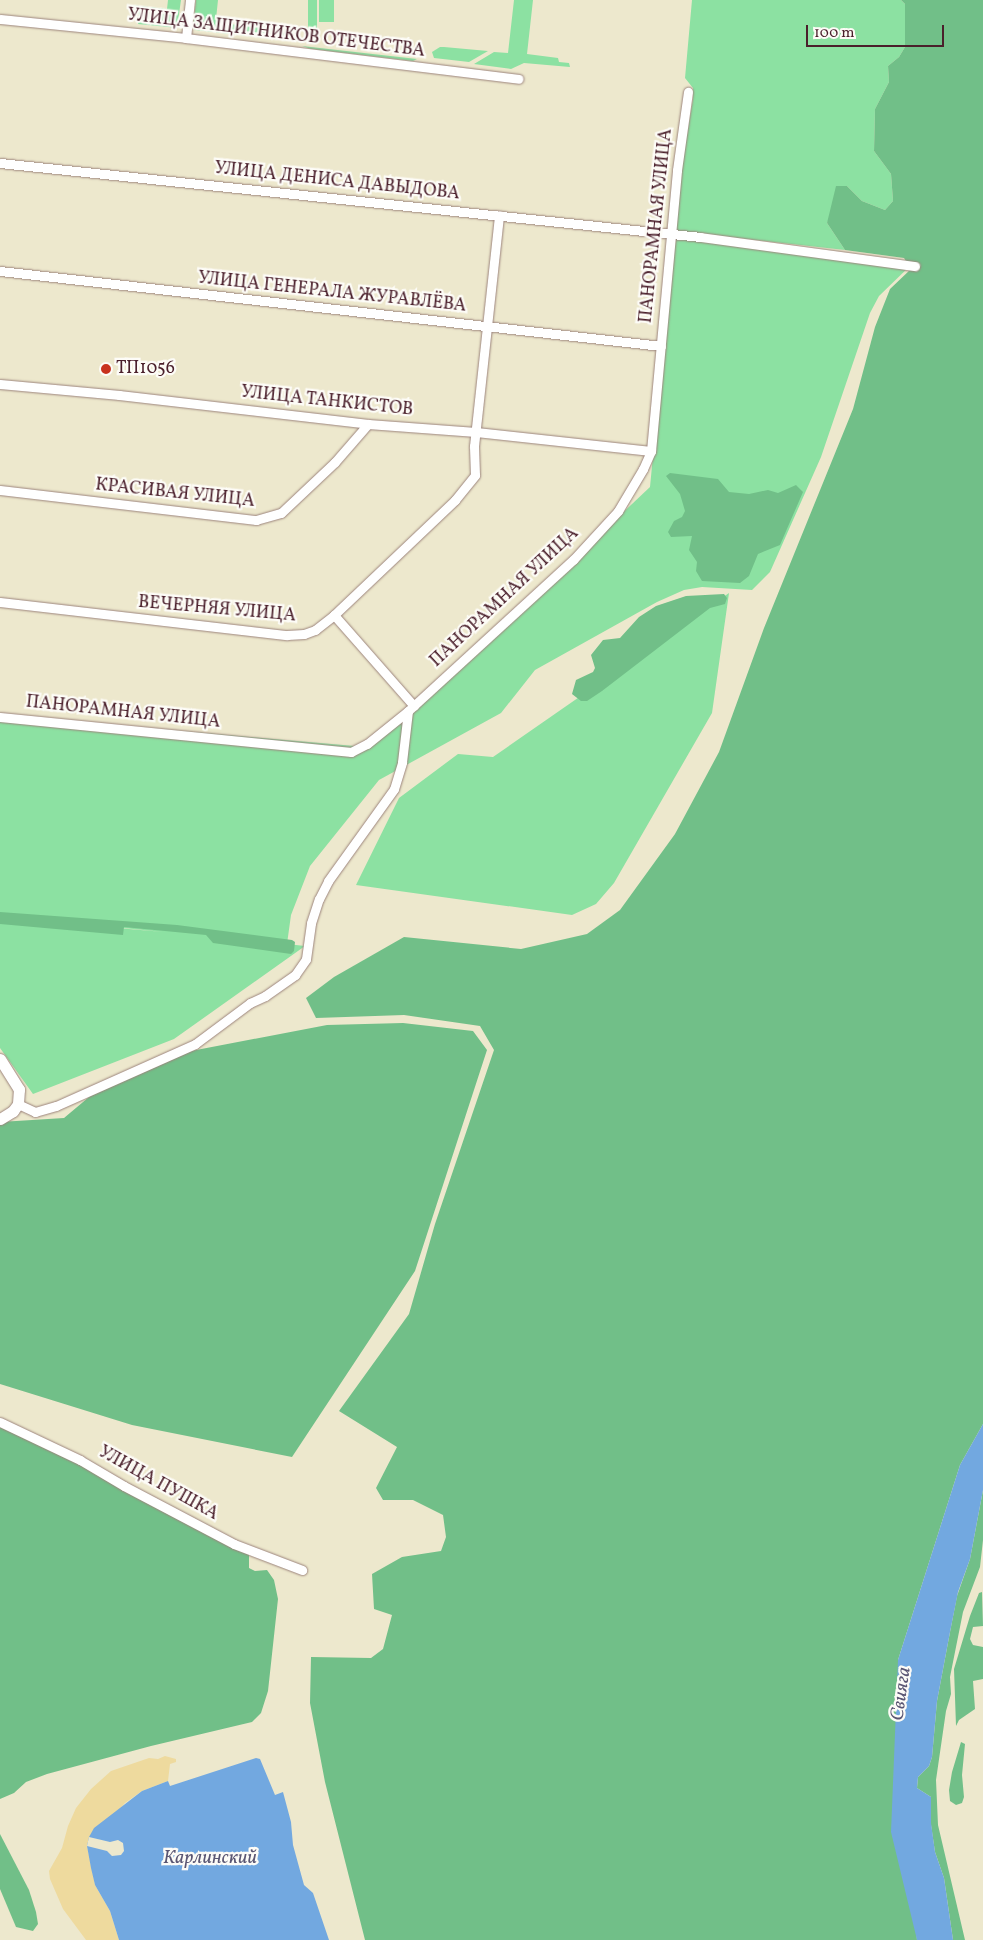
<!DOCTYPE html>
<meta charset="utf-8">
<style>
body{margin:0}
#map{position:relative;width:983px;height:1940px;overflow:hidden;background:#ede8cd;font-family:Vollkorn,serif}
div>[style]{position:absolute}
.green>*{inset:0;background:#8ce1a2;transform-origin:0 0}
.forest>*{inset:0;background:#71bf88}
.sand>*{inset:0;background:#eeda9e}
.water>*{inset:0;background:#72a8e0}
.pier>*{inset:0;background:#ede8cd}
.roads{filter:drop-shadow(0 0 1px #9c847c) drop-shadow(0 0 1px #9c847c)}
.minor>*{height:9px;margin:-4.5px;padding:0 4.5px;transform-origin:4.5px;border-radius:4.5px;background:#fff}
.tertiary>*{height:11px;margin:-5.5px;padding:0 5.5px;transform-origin:5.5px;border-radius:5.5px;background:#fff}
.dots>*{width:14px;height:14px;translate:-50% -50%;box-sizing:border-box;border:2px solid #fdfcf7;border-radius:50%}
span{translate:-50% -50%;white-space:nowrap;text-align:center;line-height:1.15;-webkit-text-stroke:4.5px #fdfcf7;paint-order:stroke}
.street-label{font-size:18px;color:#4a1f2b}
.poi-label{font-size:18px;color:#4a1f2b}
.left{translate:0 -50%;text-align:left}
.water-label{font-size:19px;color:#5a5673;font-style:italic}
.scale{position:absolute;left:806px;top:25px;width:138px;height:22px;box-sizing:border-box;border:2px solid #4a1f2b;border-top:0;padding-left:6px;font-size:15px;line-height:18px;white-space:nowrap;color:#4a1f2b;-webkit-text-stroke:4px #fdfcf7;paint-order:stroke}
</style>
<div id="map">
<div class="green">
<div style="clip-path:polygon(168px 0,181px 0,177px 28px,138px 24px,139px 14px,130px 13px,131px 5px,167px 9px)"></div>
<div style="clip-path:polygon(196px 0,218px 0,216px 19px,221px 23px,274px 29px,274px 32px,284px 33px,285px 30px,287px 31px,290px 34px,291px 41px,195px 30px,193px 27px)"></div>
<div style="left:308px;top:0;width:9px;height:30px"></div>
<div style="left:319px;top:0;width:15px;height:22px"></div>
<div style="clip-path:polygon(514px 0,533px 0,527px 54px,558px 58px,559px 62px,569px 63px,570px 67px,524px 63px,511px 69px,474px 64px,494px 52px,508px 53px)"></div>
<div style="clip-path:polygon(692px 0,901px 0,905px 4px,905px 47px,899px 57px,888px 66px,889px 82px,875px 109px,874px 151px,891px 174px,893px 201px,885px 210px,862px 201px,847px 186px,827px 223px,845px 250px,674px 231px,681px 171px,693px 99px,693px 88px,685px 78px)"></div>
<div style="clip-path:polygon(302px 46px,417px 59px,413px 61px,311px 49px)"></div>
<div style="clip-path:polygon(440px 47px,444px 47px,488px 51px,469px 62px,434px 58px,432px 52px)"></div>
<div style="clip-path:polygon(674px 237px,911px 265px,879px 296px,870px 313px,821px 457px,770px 572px,752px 590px,702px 587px,684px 590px,657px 602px,535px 670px,501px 713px,379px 780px,310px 866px,291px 915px,287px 944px,305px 946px,174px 1039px,33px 1094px,0 1048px,0 918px,164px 932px,0 916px,0 715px,366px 747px,413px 711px,650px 487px)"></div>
<div style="clip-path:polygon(729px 593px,712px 713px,614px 883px,596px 904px,572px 915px,356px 885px,399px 798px,458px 754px,493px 757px)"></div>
</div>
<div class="forest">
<div style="clip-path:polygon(901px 0,983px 0,983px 1424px,960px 1465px,898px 1660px,917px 1940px,365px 1940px,325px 1782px,310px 1703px,311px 1657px,371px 1658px,383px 1649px,392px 1615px,374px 1609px,372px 1574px,402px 1557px,441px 1551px,446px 1537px,443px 1515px,413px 1500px,383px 1500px,376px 1488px,397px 1447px,339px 1411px,409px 1314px,435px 1224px,494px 1050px,480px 1026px,404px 1015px,316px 1018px,306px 998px,334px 977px,404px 937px,521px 949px,587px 934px,620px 910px,675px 834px,719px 752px,764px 628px,853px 409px,875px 327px,890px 289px,911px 269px,904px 258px,845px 250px,827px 223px,836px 186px,847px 186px,862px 201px,885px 210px,893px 201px,891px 174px,874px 151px,875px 109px,889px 82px,888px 66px,899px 57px,905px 47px,905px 4px)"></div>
<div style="clip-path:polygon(670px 473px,718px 479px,729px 492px,749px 494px,768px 490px,778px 493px,796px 485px,803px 492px,780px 545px,758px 554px,749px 576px,740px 583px,702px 581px,696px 571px,697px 562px,689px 550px,692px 536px,671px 537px,668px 532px,674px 521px,682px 517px,685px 511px,680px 494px,666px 476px)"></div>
<div style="clip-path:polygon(724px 594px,727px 598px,725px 604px,710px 608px,602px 691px,587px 701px,581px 701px,572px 694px,576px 680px,593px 672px,595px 668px,591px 655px,603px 640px,620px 638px,639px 617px,656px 606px,686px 596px)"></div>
<div style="clip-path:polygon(0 912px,177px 925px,292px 940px,295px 942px,294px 951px,291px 954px,213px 943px,206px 935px,124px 927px,123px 935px,0 924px)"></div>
<div style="clip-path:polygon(403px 1023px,473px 1031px,487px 1050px,415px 1271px,292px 1457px,132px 1425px,0 1384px,0 1122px,64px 1118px,95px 1092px,191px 1051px,327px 1025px)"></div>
<div style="clip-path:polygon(0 1426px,12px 1429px,249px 1554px,249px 1568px,255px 1571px,267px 1570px,274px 1580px,278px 1599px,268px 1691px,261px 1713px,252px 1722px,151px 1746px,47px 1774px,26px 1782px,14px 1793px,0 1799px)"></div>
<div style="clip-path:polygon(983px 1490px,983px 1540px,980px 1567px,963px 1612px,950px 1677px,951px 1694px,946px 1711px,936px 1780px,938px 1825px,965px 1940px,953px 1940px,944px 1878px,935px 1852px,931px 1825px,931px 1797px,917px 1788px,918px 1777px,929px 1766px,932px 1757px,937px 1701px,950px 1632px,957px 1596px,970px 1559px)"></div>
<div style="clip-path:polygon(982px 1592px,983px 1626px,973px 1627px,970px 1639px,973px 1645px,983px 1647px,983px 1679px,973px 1681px,975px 1709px,959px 1720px,956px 1726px,954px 1669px,970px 1616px,979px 1593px)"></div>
<div style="clip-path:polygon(961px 1742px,965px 1744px,962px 1775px,964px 1797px,962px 1803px,956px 1805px,950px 1801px,949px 1790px,952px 1772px)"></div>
<div style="clip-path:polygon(0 1834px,29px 1890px,36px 1912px,38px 1924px,33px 1931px,16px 1927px,0 1889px)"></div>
</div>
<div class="sand">
<div style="clip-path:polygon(165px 1756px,176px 1759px,176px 1762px,170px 1764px,168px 1781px,142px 1791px,125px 1803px,87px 1846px,95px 1885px,110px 1911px,119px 1940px,86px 1940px,63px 1909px,50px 1879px,49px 1871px,62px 1848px,68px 1826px,76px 1808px,91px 1789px,111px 1771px,149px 1758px,158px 1759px)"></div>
</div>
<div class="water">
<div style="clip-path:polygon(983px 1424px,983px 1490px,970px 1559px,958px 1592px,950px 1632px,937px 1701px,932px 1757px,929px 1766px,918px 1777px,917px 1788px,931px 1797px,931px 1823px,935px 1852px,944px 1878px,953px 1940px,917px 1940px,891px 1832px,898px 1660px,960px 1465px)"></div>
<div style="clip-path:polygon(256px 1758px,260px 1759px,275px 1795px,283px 1792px,291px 1822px,293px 1845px,304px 1885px,313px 1893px,329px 1940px,119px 1940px,110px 1911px,95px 1885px,91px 1868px,87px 1846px,89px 1837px,94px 1828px,142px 1791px,168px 1781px,170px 1786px)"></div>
</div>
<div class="pier">
<div style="clip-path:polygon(89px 1837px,110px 1842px,118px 1840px,123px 1843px,124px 1851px,121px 1855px,112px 1856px,107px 1851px,87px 1846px)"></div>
</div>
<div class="roads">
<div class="minor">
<div style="left:0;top:19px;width:187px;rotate:5.8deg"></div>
<div style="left:186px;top:38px;width:335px;rotate:7deg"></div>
<div style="left:186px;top:38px;width:38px;rotate:-84deg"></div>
<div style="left:0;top:163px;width:704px;rotate:6.03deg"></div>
<div style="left:700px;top:237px;width:217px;rotate:7.7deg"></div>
<div style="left:0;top:271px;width:665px;rotate:6.47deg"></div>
<div style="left:0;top:384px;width:120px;rotate:5.3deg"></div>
<div style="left:119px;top:395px;width:251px;rotate:6.6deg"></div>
<div style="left:368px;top:424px;width:108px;rotate:4.2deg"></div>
<div style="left:476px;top:432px;width:176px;rotate:6.2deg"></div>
<div style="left:0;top:490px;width:258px;rotate:6.7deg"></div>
<div style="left:256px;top:520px;width:26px;rotate:-16deg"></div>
<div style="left:281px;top:513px;width:74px;rotate:-43.4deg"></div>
<div style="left:335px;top:462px;width:50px;rotate:-49deg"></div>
<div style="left:0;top:602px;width:289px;rotate:6.6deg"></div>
<div style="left:287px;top:635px;width:17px;rotate:-3deg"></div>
<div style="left:304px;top:634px;width:12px;rotate:-20deg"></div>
<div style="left:315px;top:630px;width:24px;rotate:-38deg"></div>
<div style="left:334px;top:615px;width:167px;rotate:-43.5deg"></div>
<div style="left:455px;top:500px;width:32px;rotate:-51deg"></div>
<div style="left:475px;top:475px;width:29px;rotate:-92deg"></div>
<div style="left:474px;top:446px;width:232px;rotate:-83.8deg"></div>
<div style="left:334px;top:615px;width:121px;rotate:48.7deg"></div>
<div style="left:0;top:717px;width:353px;rotate:5.7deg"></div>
<div style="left:351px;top:752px;width:18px;rotate:-27deg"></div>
<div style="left:367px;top:744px;width:53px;rotate:-38.8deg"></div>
<div style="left:408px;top:711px;width:224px;rotate:-42.5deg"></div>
<div style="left:573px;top:560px;width:67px;rotate:-47.4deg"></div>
<div style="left:618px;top:511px;width:49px;rotate:-59.2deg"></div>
<div style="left:643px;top:469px;width:20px;rotate:-66deg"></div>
<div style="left:651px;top:451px;width:282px;rotate:-84.7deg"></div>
<div style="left:677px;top:170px;width:79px;rotate:-82deg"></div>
<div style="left:18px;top:1104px;width:19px;rotate:25deg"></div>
<div style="left:35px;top:1112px;width:22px;rotate:-16deg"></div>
<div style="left:56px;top:1106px;width:152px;rotate:-24deg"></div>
<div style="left:195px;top:1044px;width:69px;rotate:-36.7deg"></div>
<div style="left:250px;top:1003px;width:17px;rotate:-25deg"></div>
<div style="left:265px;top:996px;width:37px;rotate:-35deg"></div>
<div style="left:295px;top:975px;width:19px;rotate:-55deg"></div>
<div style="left:306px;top:959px;width:36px;rotate:-82deg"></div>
<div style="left:311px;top:923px;width:25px;rotate:-72deg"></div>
<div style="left:319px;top:899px;width:20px;rotate:-63deg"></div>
<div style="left:328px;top:881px;width:113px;rotate:-54.3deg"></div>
<div style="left:394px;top:789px;width:28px;rotate:-73deg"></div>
<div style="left:402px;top:762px;width:51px;rotate:-83.3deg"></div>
<div style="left:0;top:1422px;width:89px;rotate:25.4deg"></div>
<div style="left:80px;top:1460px;width:51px;rotate:30.6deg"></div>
<div style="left:124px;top:1486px;width:124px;rotate:27.8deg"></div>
<div style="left:234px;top:1544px;width:73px;rotate:20.9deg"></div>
</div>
<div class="tertiary">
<div style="left:0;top:1059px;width:36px;rotate:58deg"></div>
<div style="left:19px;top:1089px;width:15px;rotate:94deg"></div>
<div style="left:18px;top:1104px;width:9px;rotate:126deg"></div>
<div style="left:13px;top:1111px;width:15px;rotate:148deg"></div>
</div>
</div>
<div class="dots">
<div style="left:106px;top:369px;background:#c8321e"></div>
</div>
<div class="street-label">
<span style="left:276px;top:34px;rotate:7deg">УЛИЦА ЗАЩИТНИКОВ ОТЕЧЕСТВА</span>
<span style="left:337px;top:182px;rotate:6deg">УЛИЦА ДЕНИСА ДАВЫДОВА</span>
<span style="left:657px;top:226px;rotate:-84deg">ПАНОРАМНАЯ УЛИЦА</span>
<span style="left:332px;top:293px;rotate:6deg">УЛИЦА ГЕНЕРАЛА ЖУРАВЛЁВА</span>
<span style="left:327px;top:402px;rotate:6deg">УЛИЦА ТАНКИСТОВ</span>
<span style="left:175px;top:494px;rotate:6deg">КРАСИВАЯ УЛИЦА</span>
<span style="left:505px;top:598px;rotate:-43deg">ПАНОРАМНАЯ УЛИЦА</span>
<span style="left:217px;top:610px;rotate:5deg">ВЕЧЕРНЯЯ УЛИЦА</span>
<span style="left:123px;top:713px;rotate:6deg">ПАНОРАМНАЯ УЛИЦА</span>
<span style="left:158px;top:1484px;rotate:29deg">УЛИЦА ПУШКА</span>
</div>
<div class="poi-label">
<span class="left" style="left:116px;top:369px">ТП1056</span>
</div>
<div class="water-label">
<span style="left:902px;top:1694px;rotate:-82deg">Свияга</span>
<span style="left:210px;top:1859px">Карлинский</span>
</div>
<div class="scale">100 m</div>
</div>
